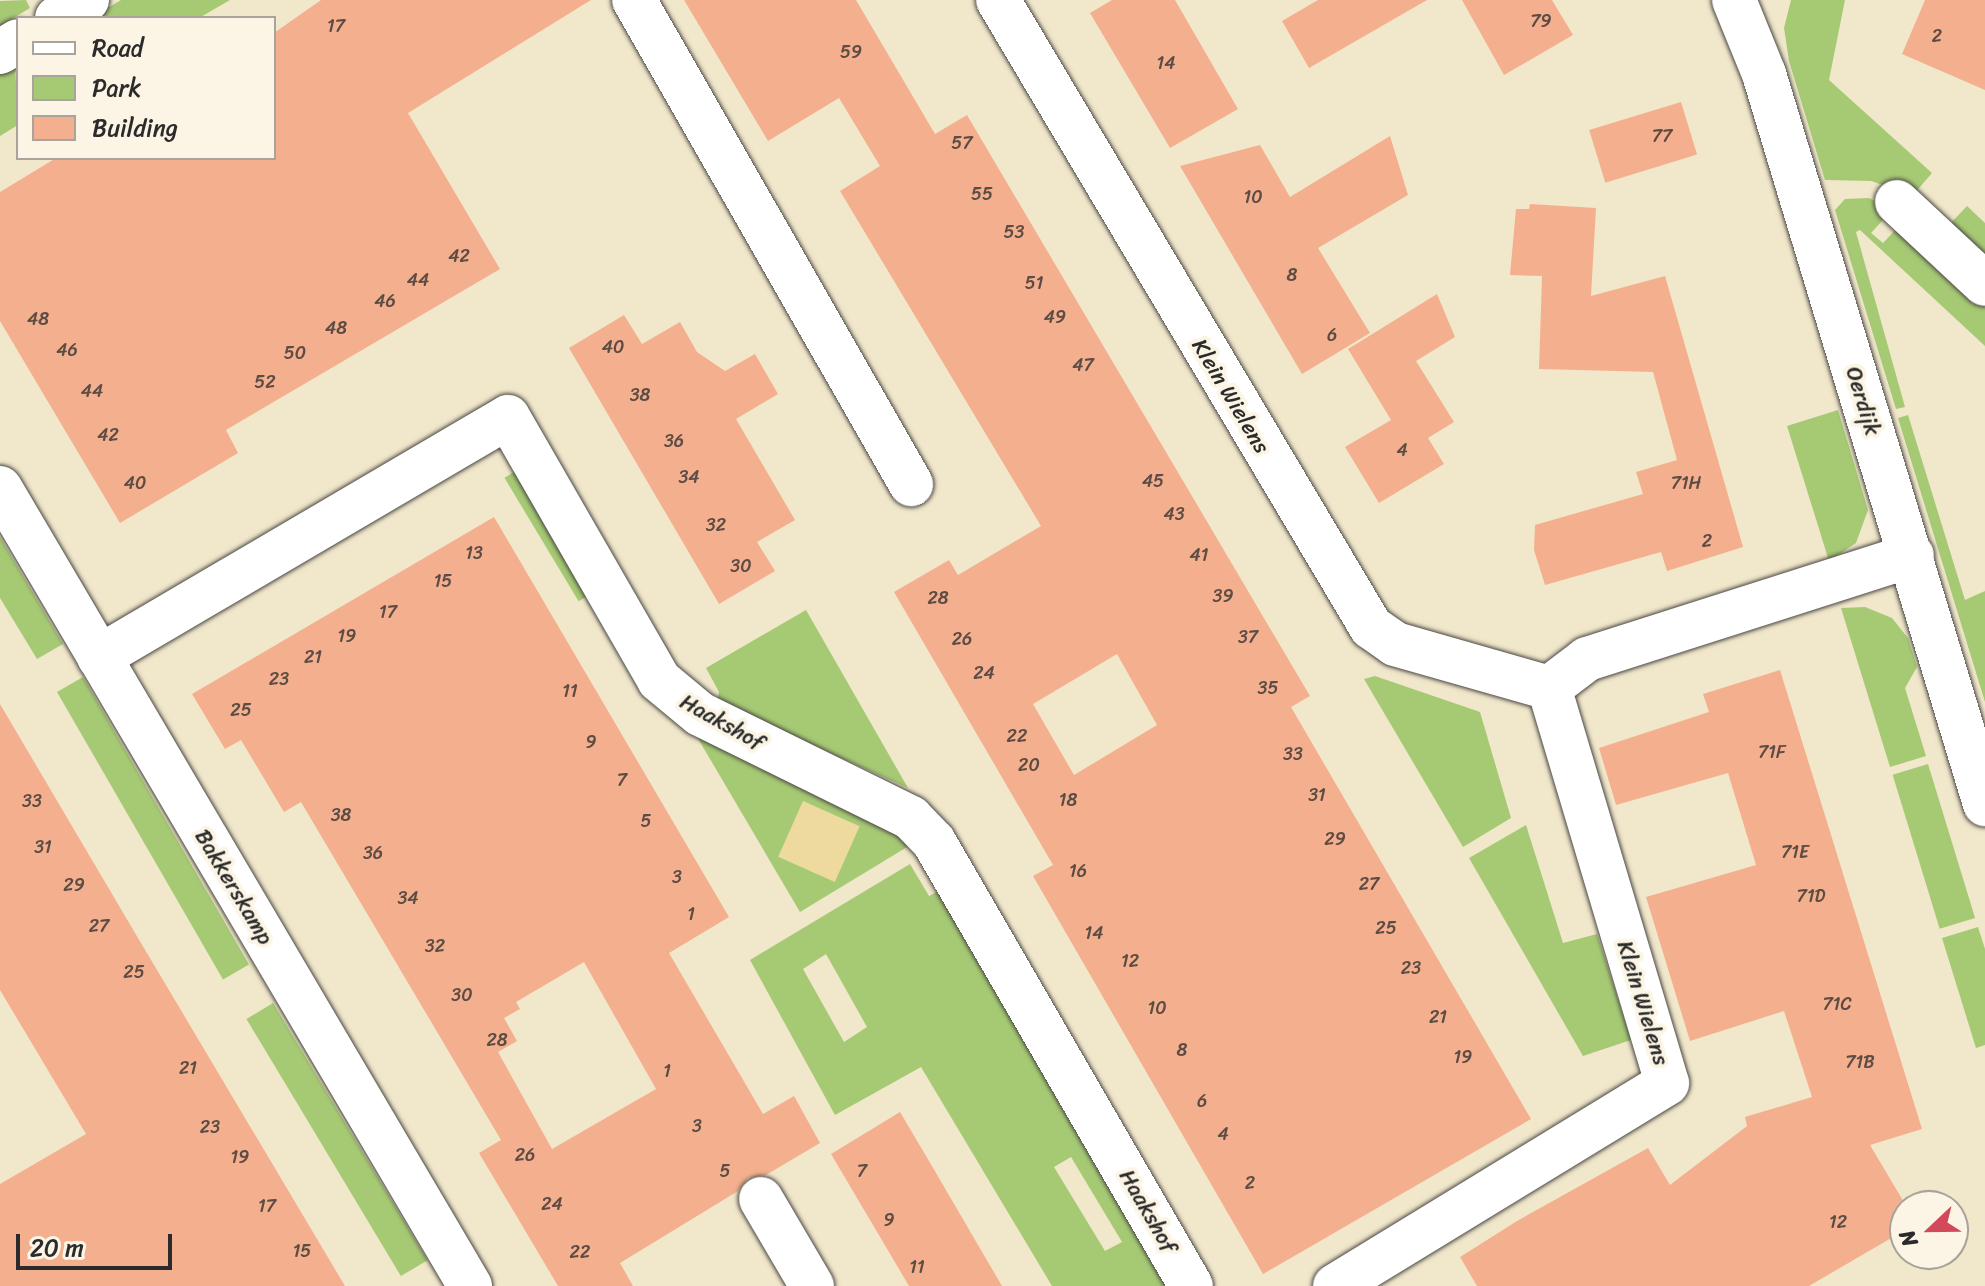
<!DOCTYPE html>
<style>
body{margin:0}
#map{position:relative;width:1985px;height:1286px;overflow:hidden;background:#f1e7cb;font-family:Sriracha,sans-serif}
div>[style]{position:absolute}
.green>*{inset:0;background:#a6ca74;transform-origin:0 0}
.sand>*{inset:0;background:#eeda9e;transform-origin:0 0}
.building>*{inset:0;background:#f4b08e;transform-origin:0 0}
.roads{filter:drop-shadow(0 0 2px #494743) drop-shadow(0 0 2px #494743)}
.minor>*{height:44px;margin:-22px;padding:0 22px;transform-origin:22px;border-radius:22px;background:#fff}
.tertiary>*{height:44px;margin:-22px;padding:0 22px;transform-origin:22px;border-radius:22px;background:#fff}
span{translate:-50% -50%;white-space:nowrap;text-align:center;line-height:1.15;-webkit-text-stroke:8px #fcf5e5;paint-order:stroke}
.number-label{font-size:18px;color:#5d4c44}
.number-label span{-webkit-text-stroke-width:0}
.street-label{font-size:22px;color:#2b2b2b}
.legend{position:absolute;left:16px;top:16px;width:260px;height:144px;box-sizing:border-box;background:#fcf5e5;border:2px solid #a8a49b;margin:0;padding:10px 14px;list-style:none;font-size:24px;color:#2b2b2b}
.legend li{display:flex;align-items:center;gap:16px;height:40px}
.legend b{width:40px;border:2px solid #a8a49b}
.north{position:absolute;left:1889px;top:1190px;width:80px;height:80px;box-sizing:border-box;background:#fcf5e5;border:2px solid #a8a49b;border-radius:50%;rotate:248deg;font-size:22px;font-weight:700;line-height:32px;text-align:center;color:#2b2b2b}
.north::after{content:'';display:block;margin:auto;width:28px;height:36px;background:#d1495b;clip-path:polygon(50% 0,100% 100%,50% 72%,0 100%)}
.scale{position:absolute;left:16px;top:1234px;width:156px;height:36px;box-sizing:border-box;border:4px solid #2b2b2b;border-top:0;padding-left:10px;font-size:24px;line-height:28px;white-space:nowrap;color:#2b2b2b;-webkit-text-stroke:6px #fcf5e5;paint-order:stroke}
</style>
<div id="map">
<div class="green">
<div style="clip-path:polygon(26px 0,30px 8px,0 26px,0 1px)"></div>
<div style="clip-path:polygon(121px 0,230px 0,199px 18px,91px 18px)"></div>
<div style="clip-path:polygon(1791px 0,1845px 0,1829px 80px,1932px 173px,1913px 195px,1871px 181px,1825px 180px,1789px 61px,1784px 28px)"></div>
<div style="clip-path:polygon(15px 62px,18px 125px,0 136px,0 71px)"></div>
<div style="clip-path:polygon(1869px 198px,1892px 210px,1871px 233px,1883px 243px,1899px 226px,1985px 307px,1985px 346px,1860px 230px,1856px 232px,1905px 407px,1896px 409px,1835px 210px,1845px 199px)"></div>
<div style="clip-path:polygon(1967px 206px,1985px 223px,1985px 261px,1948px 226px)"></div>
<div style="clip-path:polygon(1838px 410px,1868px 510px,1856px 543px,1829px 561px,1787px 426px)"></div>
<div style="clip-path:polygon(1908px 415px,1965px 600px,1985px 591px,1985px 702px,1898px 418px)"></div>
<div style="left:519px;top:469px;width:144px;height:17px;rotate:59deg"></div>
<div style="clip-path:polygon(0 537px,63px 644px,37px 659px,0 598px)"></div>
<div style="clip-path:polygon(1865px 607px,1892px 618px,1908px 638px,1917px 667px,1905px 688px,1926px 756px,1890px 767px,1841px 608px)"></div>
<div style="clip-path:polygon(806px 610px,908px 788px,717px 702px,719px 692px,706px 668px)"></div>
<div style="clip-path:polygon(1375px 676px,1480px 712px,1511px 818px,1463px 847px,1364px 679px)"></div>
<div style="left:83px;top:677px;width:332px;height:30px;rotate:60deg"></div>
<div style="clip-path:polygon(690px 725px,917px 841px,800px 912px)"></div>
<div style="left:1928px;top:764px;width:161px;height:37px;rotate:73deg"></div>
<div style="clip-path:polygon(1526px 825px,1563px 943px,1597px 934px,1631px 1040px,1583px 1056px,1469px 858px)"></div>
<div style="clip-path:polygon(evenodd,910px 864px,929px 896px,945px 888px,1178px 1286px,1052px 1286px,921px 1067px,835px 1115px,750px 960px,910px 864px,826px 954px,867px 1027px,844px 1042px,803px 969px,826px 954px,910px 864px,1071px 1157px,1122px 1242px,1105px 1251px,1054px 1167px,1071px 1157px)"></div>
<div style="clip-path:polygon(1978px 927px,1985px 949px,1985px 1045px,1976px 1048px,1942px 938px)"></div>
<div style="left:273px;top:1003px;width:300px;height:31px;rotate:59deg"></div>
</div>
<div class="sand">
<div style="left:803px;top:801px;width:62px;height:61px;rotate:24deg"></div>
</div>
<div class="building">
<div style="clip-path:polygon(321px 0,591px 0,408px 113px,500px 269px,226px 430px,238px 453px,120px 523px,0 321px,0 192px,56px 158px,274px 158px,274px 33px)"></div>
<div style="clip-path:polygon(evenodd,684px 0,856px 0,935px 134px,967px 115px,1310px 696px,1291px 707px,1531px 1119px,1263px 1274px,1033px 876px,1053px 865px,894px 592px,949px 560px,958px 575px,1041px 526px,840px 191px,880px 166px,839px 98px,768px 141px,684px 0,1117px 654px,1157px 725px,1074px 775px,1033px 704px,1117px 654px)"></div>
<div style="clip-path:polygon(1112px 0,1175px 0,1238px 109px,1170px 148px,1090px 13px)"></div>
<div style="clip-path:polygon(1318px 0,1427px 0,1309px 68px,1282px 21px)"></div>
<div style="clip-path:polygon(1462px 0,1552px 0,1573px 35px,1504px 75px)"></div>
<div style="clip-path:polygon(1925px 0,1985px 0,1985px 90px,1902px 54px)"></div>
<div style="left:1681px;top:102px;width:55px;height:96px;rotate:73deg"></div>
<div style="clip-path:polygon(1390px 136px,1408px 195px,1318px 248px,1370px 333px,1302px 374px,1180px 166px,1260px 145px,1290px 197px)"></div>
<div style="clip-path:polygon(1530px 204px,1596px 208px,1591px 296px,1665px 276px,1743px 547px,1667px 571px,1661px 552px,1545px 585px,1534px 550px,1535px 525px,1643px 494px,1636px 472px,1677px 460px,1653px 372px,1539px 369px,1542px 276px,1510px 275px,1516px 209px,1529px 209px)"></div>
<div style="clip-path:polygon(1437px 294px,1455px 337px,1416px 361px,1454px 422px,1428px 438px,1444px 464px,1379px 503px,1345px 447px,1391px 420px,1348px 349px)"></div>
<div style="clip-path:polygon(624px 315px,642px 344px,680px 322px,697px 352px,725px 371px,755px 354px,778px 394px,736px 419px,795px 520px,757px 542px,775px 571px,719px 604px,569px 348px)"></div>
<div style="clip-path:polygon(evenodd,494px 517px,729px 917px,669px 953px,763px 1114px,794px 1096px,820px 1143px,766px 1175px,748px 1178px,738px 1191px,620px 1263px,633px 1286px,558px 1286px,479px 1153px,501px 1140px,301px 802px,284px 812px,241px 740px,225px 749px,192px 694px,494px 517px,584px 962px,656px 1089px,552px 1149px,498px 1052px,517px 1041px,504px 1018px,520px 1009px,516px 1002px,584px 962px)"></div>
<div style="clip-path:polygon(1780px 670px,1922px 1129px,1870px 1145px,1905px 1204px,1905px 1230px,1809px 1286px,1477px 1286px,1460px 1257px,1517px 1221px,1648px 1148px,1670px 1185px,1747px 1126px,1745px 1117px,1812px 1097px,1784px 1011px,1690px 1041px,1646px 897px,1756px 865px,1728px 773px,1616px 805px,1599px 748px,1709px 712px,1703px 694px)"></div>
<div style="clip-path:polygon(0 704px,138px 938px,345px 1286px,0 1286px,0 1184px,86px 1134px,0 990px)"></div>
<div style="clip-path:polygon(900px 1112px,929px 1161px,1002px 1286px,909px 1286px,831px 1154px)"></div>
</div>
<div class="roads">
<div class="minor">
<div style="left:634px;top:0;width:558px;rotate:60.22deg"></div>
<div style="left:998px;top:0;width:730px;rotate:59.25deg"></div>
<div style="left:1371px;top:627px;width:29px;rotate:35deg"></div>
<div style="left:1395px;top:644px;width:160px;rotate:15.9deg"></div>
<div style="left:57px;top:18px;width:35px;rotate:-31deg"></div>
<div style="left:0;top:52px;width:21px;rotate:-31deg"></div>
<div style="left:1897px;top:202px;width:120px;rotate:43deg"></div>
<div style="left:0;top:488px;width:926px;rotate:59.5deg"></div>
<div style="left:99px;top:657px;width:474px;rotate:-30.4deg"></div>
<div style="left:508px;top:417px;width:303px;rotate:60.1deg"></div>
<div style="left:659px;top:680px;width:53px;rotate:39.7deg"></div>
<div style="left:700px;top:714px;width:235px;rotate:26.2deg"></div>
<div style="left:911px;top:818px;width:33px;rotate:46deg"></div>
<div style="left:934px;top:842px;width:513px;rotate:59.94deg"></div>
<div style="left:1549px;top:688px;width:48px;rotate:-37.3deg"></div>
<div style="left:1587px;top:659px;width:341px;rotate:-17.7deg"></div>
<div style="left:761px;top:1199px;width:101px;rotate:59.6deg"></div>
<div style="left:1335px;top:1286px;width:389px;rotate:-31.4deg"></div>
<div style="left:1667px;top:1083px;width:412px;rotate:-106.6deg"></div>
</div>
<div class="tertiary">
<div style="left:1734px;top:0;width:80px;rotate:67.9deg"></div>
<div style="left:1764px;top:74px;width:763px;rotate:73.16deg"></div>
</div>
</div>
<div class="number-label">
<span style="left:1541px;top:21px">79</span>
<span style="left:336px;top:26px">17</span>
<span style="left:1937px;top:36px">2</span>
<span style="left:851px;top:52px">59</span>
<span style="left:1166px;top:63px">14</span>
<span style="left:1662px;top:136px">77</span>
<span style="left:962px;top:143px">57</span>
<span style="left:982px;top:194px">55</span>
<span style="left:1253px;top:197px">10</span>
<span style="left:1014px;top:232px">53</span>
<span style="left:459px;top:256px">42</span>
<span style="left:1292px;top:275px">8</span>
<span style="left:418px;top:280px">44</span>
<span style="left:1034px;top:283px">51</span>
<span style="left:385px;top:301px">46</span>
<span style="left:1055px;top:317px">49</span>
<span style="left:38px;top:319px">48</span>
<span style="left:336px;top:328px">48</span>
<span style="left:1332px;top:335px">6</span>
<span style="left:613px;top:347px">40</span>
<span style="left:67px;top:350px">46</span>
<span style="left:295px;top:353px">50</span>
<span style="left:1083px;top:365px">47</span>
<span style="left:265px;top:382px">52</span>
<span style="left:92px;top:391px">44</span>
<span style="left:640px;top:395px">38</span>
<span style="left:108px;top:435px">42</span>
<span style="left:674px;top:441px">36</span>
<span style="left:1402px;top:450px">4</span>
<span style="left:689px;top:477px">34</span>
<span style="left:1153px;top:481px">45</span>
<span style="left:135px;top:483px">40</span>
<span style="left:1686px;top:483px">71H</span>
<span style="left:1174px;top:514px">43</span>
<span style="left:716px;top:525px">32</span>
<span style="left:1707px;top:541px">2</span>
<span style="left:474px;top:553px">13</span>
<span style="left:1199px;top:555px">41</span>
<span style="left:741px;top:566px">30</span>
<span style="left:443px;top:581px">15</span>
<span style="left:1223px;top:596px">39</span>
<span style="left:938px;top:598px">28</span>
<span style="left:388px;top:612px">17</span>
<span style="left:347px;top:636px">19</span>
<span style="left:1248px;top:637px">37</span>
<span style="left:962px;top:639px">26</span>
<span style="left:313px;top:657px">21</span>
<span style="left:984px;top:673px">24</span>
<span style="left:279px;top:679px">23</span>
<span style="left:1268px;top:688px">35</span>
<span style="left:570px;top:691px">11</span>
<span style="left:241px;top:710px">25</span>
<span style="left:1017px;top:736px">22</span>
<span style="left:591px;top:742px">9</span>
<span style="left:1772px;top:752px">71F</span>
<span style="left:1293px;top:754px">33</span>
<span style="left:1029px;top:765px">20</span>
<span style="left:622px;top:780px">7</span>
<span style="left:1317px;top:795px">31</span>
<span style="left:1068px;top:800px">18</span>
<span style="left:32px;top:801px">33</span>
<span style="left:341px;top:815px">38</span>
<span style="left:646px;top:821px">5</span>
<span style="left:1335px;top:839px">29</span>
<span style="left:43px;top:847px">31</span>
<span style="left:1795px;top:852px">71E</span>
<span style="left:373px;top:853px">36</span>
<span style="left:1078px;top:871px">16</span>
<span style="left:677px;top:877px">3</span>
<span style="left:1369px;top:884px">27</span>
<span style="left:74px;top:885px">29</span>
<span style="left:1811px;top:896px">71D</span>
<span style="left:408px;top:898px">34</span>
<span style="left:691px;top:914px">1</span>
<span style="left:99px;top:926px">27</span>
<span style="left:1386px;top:928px">25</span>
<span style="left:1094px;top:933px">14</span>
<span style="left:435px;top:946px">32</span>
<span style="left:1130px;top:961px">12</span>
<span style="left:1411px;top:968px">23</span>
<span style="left:134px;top:972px">25</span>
<span style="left:462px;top:995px">30</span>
<span style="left:1837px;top:1004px">71C</span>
<span style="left:1157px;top:1008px">10</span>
<span style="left:1438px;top:1017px">21</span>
<span style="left:497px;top:1040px">28</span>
<span style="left:1182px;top:1050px">8</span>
<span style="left:1463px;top:1057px">19</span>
<span style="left:1860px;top:1062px">71B</span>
<span style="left:188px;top:1068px">21</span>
<span style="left:667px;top:1071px">1</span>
<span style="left:1202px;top:1101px">6</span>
<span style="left:697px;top:1126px">3</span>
<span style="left:210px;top:1127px">23</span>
<span style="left:1223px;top:1134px">4</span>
<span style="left:525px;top:1155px">26</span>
<span style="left:240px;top:1157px">19</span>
<span style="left:725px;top:1171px">5</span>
<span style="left:862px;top:1171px">7</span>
<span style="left:1250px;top:1183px">2</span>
<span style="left:552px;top:1204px">24</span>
<span style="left:267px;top:1206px">17</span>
<span style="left:889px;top:1220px">9</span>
<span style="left:1838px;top:1222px">12</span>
<span style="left:302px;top:1251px">15</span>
<span style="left:580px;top:1252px">22</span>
<span style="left:917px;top:1267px">11</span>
</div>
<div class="street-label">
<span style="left:1231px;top:396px;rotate:59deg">Klein Wielens</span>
<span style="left:1863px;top:401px;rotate:73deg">Oerdijk</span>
<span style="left:722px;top:722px;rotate:29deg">Haakshof</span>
<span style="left:234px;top:887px;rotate:59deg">Bakkerskamp</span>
<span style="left:1643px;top:1003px;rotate:73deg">Klein Wielens</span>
<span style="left:1148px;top:1211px;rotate:60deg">Haakshof</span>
</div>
<ul class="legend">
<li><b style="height:10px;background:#fff"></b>Road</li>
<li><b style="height:22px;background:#a6ca74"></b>Park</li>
<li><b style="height:22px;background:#f4b08e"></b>Building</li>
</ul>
<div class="north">N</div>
<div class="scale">20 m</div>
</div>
